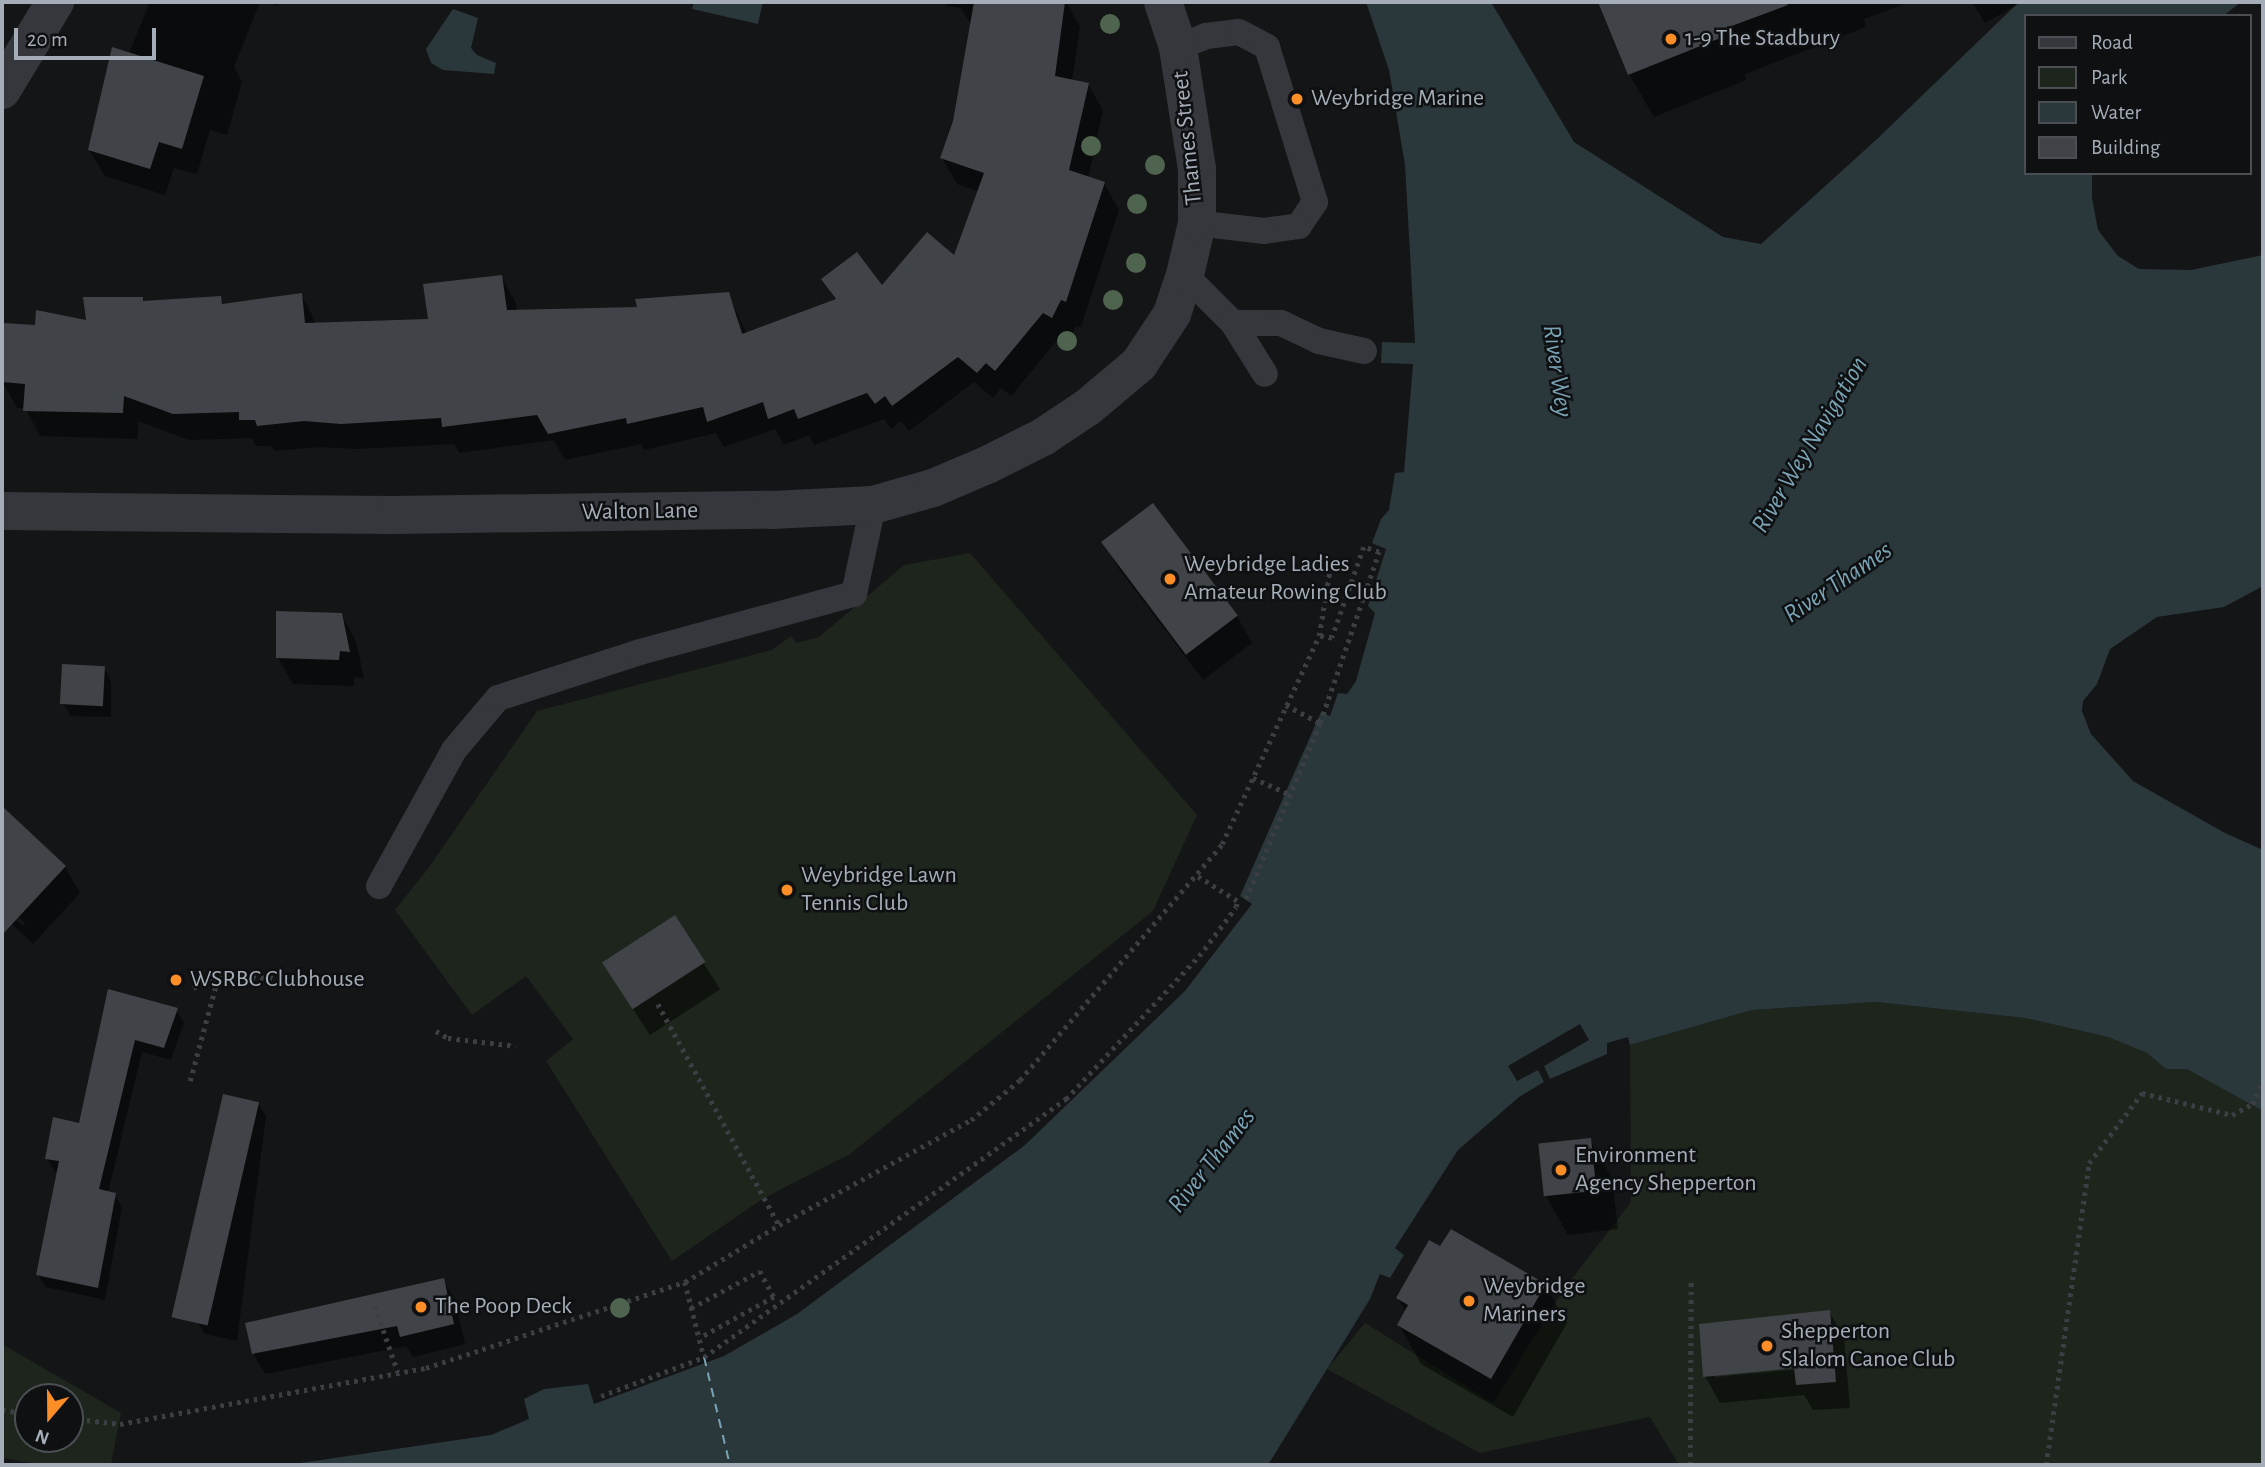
<!DOCTYPE html>
<style>
body{margin:0}
#map{position:relative;width:2265px;height:1467px;overflow:hidden;background:#141517;font-family:"Alegreya Sans",sans-serif}
div>[style]{position:absolute}
.green>*{inset:0;background:#1d251c}
.water>*{inset:0;background:#2a373b}
.shadow>*{inset:0;background:#0007;transform-origin:0 0}
.ferry>*{height:2px;margin-top:-1px;transform-origin:0;background:repeating-linear-gradient(90deg,#7aa4b5 0 9px,transparent 0 16px)}
.building>*{inset:0;background:#404347;transform-origin:0 0}
.path>*{height:4.5px;margin-top:-2.25px;transform-origin:0;background:repeating-linear-gradient(90deg,#3b3f43 0 3.5px,transparent 0 8.5px)}
.service>*{height:26px;margin:-13px;padding:0 13px;transform-origin:13px;border-radius:13px;background:#35373c}
.minor>*{height:38px;margin:-19px;padding:0 19px;transform-origin:19px;border-radius:19px;background:#35373c}
.tertiary>*{height:38px;margin:-19px;padding:0 19px;transform-origin:19px;border-radius:19px;background:#35373c}
.trees>*{width:20px;height:20px;margin:-10px;border-radius:50%;background:#4f644e}
.dots>*{width:19px;height:19px;translate:-50% -50%;box-sizing:border-box;border:4px solid #0f1012;border-radius:50%}
span{translate:-50% -50%;white-space:nowrap;text-align:center;line-height:1.15;-webkit-text-stroke:5px #0f1012;paint-order:stroke}
.poi-label{font-size:24px;color:#a5aeb8}
.left{translate:0 -50%;text-align:left}
.street-label{font-size:24px;color:#a5aeb8}
.water-label{font-size:26px;color:#7aa4b5;font-style:italic}
.frame{position:absolute;inset:0;border:4px solid #a5aeb8;pointer-events:none}
.legend{position:absolute;left:2024px;top:14px;width:228px;height:161px;box-sizing:border-box;background:#0f1012;border:2px solid #4b4f54;margin:0;padding:9px 12px;list-style:none;font-size:21px;color:#a5aeb8}
.legend li{display:flex;align-items:center;gap:14px;height:35px}
.legend b{width:35px;border:2px solid #4b4f54}
.north{position:absolute;left:14px;top:1383px;width:70px;height:70px;box-sizing:border-box;background:#0f1012;border:2px solid #4b4f54;border-radius:50%;rotate:200deg;font-size:19px;font-weight:700;line-height:28px;text-align:center;color:#a5aeb8}
.north::after{content:'';display:block;margin:auto;width:24px;height:32px;background:#fc8e27;clip-path:polygon(50% 0,100% 100%,50% 72%,0 100%)}
.scale{position:absolute;left:14px;top:28px;width:142px;height:32px;box-sizing:border-box;border:4px solid #a5aeb8;border-top:0;padding-left:9px;font-size:21px;line-height:24px;white-space:nowrap;color:#a5aeb8;-webkit-text-stroke:5px #0f1012;paint-order:stroke}
</style>
<div id="map">
<div class="green">
<div style="clip-path:polygon(970px 553px,1197px 815px,1153px 911px,850px 1154px,764px 1198px,672px 1261px,546px 1061px,573px 1039px,526px 976px,472px 1015px,395px 910px,427px 870px,537px 711px,772px 650px,791px 636px,796px 643px,819px 637px,904px 565px)"></div>
<div style="clip-path:polygon(1876px 1002px,2025px 1018px,2108px 1037px,2147px 1053px,2166px 1069px,2187px 1068px,2263px 1111px,2263px 1465px,1679px 1465px,1650px 1417px,1480px 1453px,1327px 1369px,1365px 1323px,1493px 1403px,1564px 1289px,1631px 1202px,1630px 1045px,1752px 1010px)"></div>
<div style="clip-path:polygon(evenodd,2px 1344px,121px 1413px,111px 1465px,44px 1465px,2px 1458px,2px 1344px,70px 1397px,70px 1439px,28px 1439px,28px 1397px,70px 1397px)"></div>
</div>
<div class="water">
<div style="clip-path:polygon(694px 2px,763px 2px,758px 24px,692px 9px)"></div>
<div style="clip-path:polygon(1366px 2px,1491px 2px,1574px 142px,1723px 237px,1761px 244px,1876px 140px,2019px 2px,2241px 2px,2223px 16px,2025px 16px,2025px 173px,2092px 173px,2092px 198px,2098px 230px,2118px 256px,2139px 269px,2191px 270px,2263px 255px,2263px 586px,2224px 607px,2157px 617px,2110px 649px,2097px 684px,2083px 701px,2082px 711px,2091px 734px,2133px 781px,2225px 833px,2263px 850px,2263px 1111px,2187px 1069px,2166px 1069px,2147px 1053px,2108px 1037px,2025px 1018px,1876px 1002px,1752px 1010px,1630px 1045px,1628px 1037px,1607px 1043px,1607px 1054px,1550px 1079px,1544px 1066px,1589px 1040px,1580px 1024px,1508px 1066px,1517px 1081px,1538px 1070px,1544px 1082px,1519px 1097px,1458px 1150px,1395px 1248px,1404px 1255px,1390px 1278px,1380px 1274px,1370px 1299px,1268px 1465px,287px 1465px,491px 1435px,529px 1419px,524px 1399px,544px 1389px,588px 1384px,594px 1404px,724px 1356px,797px 1314px,1025px 1145px,1185px 991px,1252px 904px,1240px 896px,1321px 712px,1330px 716px,1338px 693px,1347px 694px,1356px 681px,1375px 613px,1368px 606px,1386px 549px,1372px 543px,1381px 519px,1389px 510px,1395px 473px,1404px 472px,1413px 364px,1381px 363px,1382px 342px,1415px 343px,1405px 165px,1389px 70px)"></div>
<div style="clip-path:polygon(453px 9px,478px 18px,471px 48px,477px 55px,496px 63px,494px 74px,443px 70px,431px 63px,426px 49px)"></div>
</div>
<div class="shadow">
<div style="clip-path:polygon(150px 2px,260px 2px,234px 67px,242px 82px,227px 135px,210px 130px,197px 174px,174px 168px,165px 195px,105px 176px,89px 150px)"></div>
<div style="clip-path:polygon(267px 2px,279px 2px,277px 6px)"></div>
<div style="clip-path:polygon(evenodd,944px 2px,1066px 2px,1080px 27px,1072px 81px,1088px 84px,1103px 110px,1088px 178px,1104px 183px,1119px 210px,1081px 327px,1076px 326px,1067px 343px,1059px 338px,1011px 396px,1001px 388px,993px 398px,974px 382px,909px 431px,901px 421px,891px 429px,884px 419px,814px 445px,809px 435px,784px 445px,775px 429px,724px 447px,716px 433px,644px 450px,641px 444px,565px 460px,554px 440px,459px 453px,454px 444px,357px 449px,320px 447px,274px 451px,271px 446px,256px 446px,252px 438px,189px 440px,138px 421px,138px 439px,40px 436px,25px 408px,17px 408px,2px 381px,37px 327px,88px 323px,142px 299px,145px 303px,220px 298px,224px 305px,301px 294px,317px 325px,430px 321px,501px 276px,516px 303px,517px 312px,639px 309px,728px 294px,747px 334px,836px 301px,823px 279px,882px 288px,955px 258px,980px 192px,957px 184px,942px 158px,954px 122px,972px 27px,961px 8px,947px 6px,944px 2px,735px 319px,739px 319px,746px 342px,743px 343px,735px 319px)"></div>
<div style="clip-path:polygon(1600px 2px,1910px 2px,1864px 19px,1866px 27px,1745px 74px,1746px 80px,1654px 117px,1629px 74px)"></div>
<div style="clip-path:polygon(1972px 2px,2022px 2px,1985px 23px)"></div>
<div style="clip-path:polygon(1153px 506px,1237px 616px,1252px 643px,1203px 680px,1119px 569px,1104px 543px)"></div>
<div style="clip-path:polygon(341px 614px,356px 641px,364px 678px,354px 677px,354px 686px,293px 684px,278px 658px)"></div>
<div style="clip-path:polygon(104px 668px,111px 680px,111px 717px,71px 716px,63px 703px)"></div>
<div style="clip-path:polygon(2px 806px,9px 830px,65px 867px,80px 893px,33px 944px,2px 915px,2px 907px,23px 926px,25px 923px,2px 902px)"></div>
<div style="left:674px;top:918px;width:85px;height:84px;rotate:57deg"></div>
<div style="clip-path:polygon(110px 991px,176px 1010px,184px 1022px,171px 1060px,142px 1052px,108px 1193px,114px 1194px,122px 1207px,105px 1300px,46px 1287px,38px 1275px,59px 1172px,55px 1172px,47px 1159px,80px 1125px)"></div>
<div style="clip-path:polygon(258px 1103px,266px 1116px,237px 1341px,205px 1334px,197px 1321px)"></div>
<div style="clip-path:polygon(1590px 1140px,1612px 1178px,1618px 1229px,1568px 1235px,1546px 1196px)"></div>
<div style="clip-path:polygon(443px 1280px,455px 1300px,465px 1344px,413px 1357px,406px 1346px,265px 1374px,253px 1353px)"></div>
<div style="clip-path:polygon(1545px 1285px,1567px 1323px,1513px 1417px,1421px 1364px,1399px 1325px,1406px 1312px,1398px 1298px)"></div>
<div style="clip-path:polygon(evenodd,1829px 1311px,1844px 1338px,1850px 1408px,1813px 1410px,1804px 1395px,1720px 1403px,1705px 1376px,1829px 1311px,1803px 1366px,1803px 1369px,1715px 1377px,1715px 1374px,1803px 1366px)"></div>
</div>
<div class="ferry">
<div style="left:704px;top:1357px;width:111px;rotate:76.5deg"></div>
</div>
<div class="building">
<div style="clip-path:polygon(974px 2px,1065px 2px,1055px 76px,1089px 83px,1069px 170px,1105px 182px,1066px 302px,1061px 300px,1052px 318px,1043px 313px,995px 371px,986px 363px,977px 373px,958px 357px,892px 406px,885px 396px,875px 404px,867px 393px,798px 419px,794px 409px,768px 419px,763px 402px,707px 422px,703px 407px,627px 424px,626px 418px,548px 434px,537px 415px,442px 427px,441px 418px,341px 424px,304px 421px,257px 426px,255px 420px,239px 420px,239px 412px,173px 414px,124px 396px,123px 413px,23px 411px,25px 384px,2px 382px,3px 323px,35px 325px,36px 310px,86px 320px,83px 297px,143px 297px,143px 301px,221px 296px,222px 304px,302px 293px,305px 323px,428px 319px,423px 284px,502px 275px,507px 310px,637px 307px,635px 299px,729px 292px,742px 334px,836px 299px,821px 279px,857px 252px,882px 285px,927px 232px,954px 255px,984px 173px,940px 158px,953px 121px)"></div>
<div style="clip-path:polygon(1598px 2px,1787px 2px,1788px 5px,1721px 30px,1723px 37px,1628px 75px)"></div>
<div style="clip-path:polygon(112px 47px,204px 76px,182px 149px,159px 142px,150px 169px,88px 150px)"></div>
<div style="left:1153px;top:503px;width:141px;height:65px;rotate:53deg"></div>
<div style="clip-path:polygon(276px 611px,342px 613px,350px 652px,340px 651px,339px 660px,276px 658px)"></div>
<div style="left:62px;top:664px;width:43px;height:40px;rotate:3deg"></div>
<div style="clip-path:polygon(2px 806px,66px 866px,2px 935px)"></div>
<div style="left:675px;top:915px;width:56px;height:87px;rotate:57deg"></div>
<div style="clip-path:polygon(108px 989px,178px 1008px,164px 1048px,135px 1040px,99px 1189px,116px 1193px,98px 1288px,36px 1275px,59px 1161px,45px 1159px,53px 1117px,79px 1123px)"></div>
<div style="left:223px;top:1094px;width:37px;height:229px;rotate:13deg"></div>
<div style="left:1591px;top:1138px;width:53px;height:53px;rotate:84deg"></div>
<div style="clip-path:polygon(1451px 1229px,1546px 1284px,1491px 1379px,1397px 1325px,1408px 1305px,1396px 1298px,1429px 1240px,1440px 1246px)"></div>
<div style="clip-path:polygon(444px 1278px,454px 1324px,400px 1337px,397px 1326px,252px 1354px,245px 1323px)"></div>
<div style="clip-path:polygon(1830px 1310px,1836px 1382px,1796px 1385px,1794px 1368px,1703px 1377px,1699px 1324px)"></div>
</div>
<div class="path">
<div style="left:1286px;top:705px;width:38px;rotate:28deg"></div>
<div style="left:1320px;top:723px;width:181px;rotate:-71deg"></div>
<div style="left:1379px;top:552px;width:16px;rotate:-162deg"></div>
<div style="left:1364px;top:547px;width:96px;rotate:109.4deg"></div>
<div style="left:1332px;top:638px;width:13px;rotate:-171deg"></div>
<div style="left:1253px;top:778px;width:39px;rotate:24deg"></div>
<div style="left:1246px;top:899px;width:191px;rotate:-67.2deg"></div>
<div style="left:193px;top:988px;width:27px;rotate:-24deg"></div>
<div style="left:218px;top:977px;width:76px;rotate:0.8deg"></div>
<div style="left:294px;top:978px;width:33px;rotate:12deg"></div>
<div style="left:658px;top:1004px;width:252px;rotate:61.3deg"></div>
<div style="left:436px;top:1031px;width:14px;rotate:30deg"></div>
<div style="left:448px;top:1038px;width:68px;rotate:6.7deg"></div>
<div style="left:190px;top:1081px;width:108px;rotate:-74.9deg"></div>
<div style="left:685px;top:1282px;width:77px;rotate:75.8deg"></div>
<div style="left:375px;top:1306px;width:70px;rotate:70.8deg"></div>
<div style="left:691px;top:1308px;width:78px;rotate:-28.2deg"></div>
<div style="left:760px;top:1271px;width:30px;rotate:62deg"></div>
<div style="left:774px;top:1297px;width:85px;rotate:151deg"></div>
<div style="left:601px;top:1396px;width:110px;rotate:-20.7deg"></div>
<div style="left:704px;top:1357px;width:445px;rotate:-35.5deg"></div>
<div style="left:1066px;top:1099px;width:195px;rotate:-47.1deg"></div>
<div style="left:1199px;top:956px;width:61px;rotate:-52.9deg"></div>
<div style="left:1236px;top:907px;width:6px;rotate:-81deg"></div>
<div style="left:1237px;top:901px;width:49px;rotate:-148.2deg"></div>
<div style="left:2px;top:1410px;width:26px;rotate:7deg"></div>
<div style="left:70px;top:1418px;width:50px;rotate:6.8deg"></div>
<div style="left:120px;top:1424px;width:311px;rotate:-10.4deg"></div>
<div style="left:426px;top:1368px;width:273px;rotate:-18.4deg"></div>
<div style="left:685px;top:1282px;width:110px;rotate:-31.2deg"></div>
<div style="left:779px;top:1225px;width:219px;rotate:-28.7deg"></div>
<div style="left:971px;top:1120px;width:63px;rotate:-39.2deg"></div>
<div style="left:1020px;top:1080px;width:311px;rotate:-49.4deg"></div>
<div style="left:1222px;top:844px;width:230px;rotate:-65deg"></div>
<div style="left:1319px;top:636px;width:68px;rotate:-80.7deg"></div>
<div style="left:1690px;top:1465px;width:186px;rotate:-89.7deg"></div>
<div style="left:2046px;top:1465px;width:305px;rotate:-81.9deg"></div>
<div style="left:2089px;top:1163px;width:88px;rotate:-52.9deg"></div>
<div style="left:2142px;top:1093px;width:93px;rotate:13.7deg"></div>
<div style="left:2232px;top:1115px;width:23px;rotate:-29deg"></div>
<div style="left:2252px;top:1104px;width:25px;rotate:-64deg"></div>
</div>
<div class="service">
<div style="left:1178px;top:47px;width:30px;rotate:-21deg"></div>
<div style="left:1206px;top:36px;width:33px;rotate:-7deg"></div>
<div style="left:1239px;top:32px;width:32px;rotate:28deg"></div>
<div style="left:1267px;top:47px;width:162px;rotate:72.8deg"></div>
<div style="left:1315px;top:202px;width:29px;rotate:124deg"></div>
<div style="left:1299px;top:226px;width:35px;rotate:172deg"></div>
<div style="left:1264px;top:231px;width:67px;rotate:-173.2deg"></div>
<div style="left:1185px;top:275px;width:68px;rotate:45deg"></div>
<div style="left:1233px;top:323px;width:60px;rotate:57.9deg"></div>
<div style="left:1233px;top:323px;width:48px"></div>
<div style="left:1281px;top:323px;width:42px;rotate:25.3deg"></div>
<div style="left:1319px;top:341px;width:46px;rotate:12.5deg"></div>
<div style="left:379px;top:886px;width:155px;rotate:-61.1deg"></div>
<div style="left:454px;top:750px;width:68px;rotate:-49.8deg"></div>
<div style="left:498px;top:698px;width:149px;rotate:-17.9deg"></div>
<div style="left:640px;top:652px;width:222px;rotate:-15.2deg"></div>
<div style="left:854px;top:594px;width:91px;rotate:-77.9deg"></div>
</div>
<div class="minor">
<div style="left:2px;top:90px;width:103px;rotate:-58.9deg"></div>
</div>
<div class="tertiary">
<div style="left:2px;top:511px;width:391px;rotate:0.6deg"></div>
<div style="left:393px;top:515px;width:379px;rotate:-0.8deg"></div>
<div style="left:772px;top:510px;width:101px;rotate:-2.8deg"></div>
<div style="left:873px;top:505px;width:62px;rotate:-15.8deg"></div>
<div style="left:933px;top:488px;width:59px;rotate:-23.1deg"></div>
<div style="left:987px;top:465px;width:63px;rotate:-26.6deg"></div>
<div style="left:1043px;top:437px;width:54px;rotate:-33.7deg"></div>
<div style="left:1088px;top:407px;width:67px;rotate:-40.1deg"></div>
<div style="left:1139px;top:364px;width:60px;rotate:-56.6deg"></div>
<div style="left:1172px;top:314px;width:41px;rotate:-71.6deg"></div>
<div style="left:1185px;top:275px;width:53px;rotate:-77deg"></div>
<div style="left:1197px;top:223px;width:54px;rotate:-90deg"></div>
<div style="left:1197px;top:169px;width:123px;rotate:-98.9deg"></div>
<div style="left:1178px;top:47px;width:47px;rotate:-108.4deg"></div>
</div>
<div class="trees">
<div style="left:1110px;top:24px"></div>
<div style="left:1091px;top:146px"></div>
<div style="left:1155px;top:165px"></div>
<div style="left:1137px;top:204px"></div>
<div style="left:1136px;top:263px"></div>
<div style="left:1113px;top:300px"></div>
<div style="left:1067px;top:341px"></div>
<div style="left:620px;top:1308px"></div>
</div>
<div class="dots">
<div style="left:1671px;top:39px;background:#fc8e27"></div>
<div style="left:1297px;top:99px;background:#fc8e27"></div>
<div style="left:1170px;top:579px;background:#fc8e27"></div>
<div style="left:787px;top:890px;background:#fc8e27"></div>
<div style="left:176px;top:980px;background:#fc8e27"></div>
<div style="left:1561px;top:1170px;background:#fc8e27"></div>
<div style="left:1469px;top:1301px;background:#fc8e27"></div>
<div style="left:421px;top:1307px;background:#fc8e27"></div>
<div style="left:1767px;top:1346px;background:#fc8e27"></div>
</div>
<div class="poi-label">
<span class="left" style="left:1685px;top:39px">1-9 The Stadbury</span>
<span class="left" style="left:1311px;top:99px">Weybridge Marine</span>
<span class="left" style="left:1184px;top:579px">Weybridge Ladies<br>Amateur Rowing Club</span>
<span class="left" style="left:801px;top:890px">Weybridge Lawn<br>Tennis Club</span>
<span class="left" style="left:190px;top:980px">WSRBC Clubhouse</span>
<span class="left" style="left:1575px;top:1170px">Environment<br>Agency Shepperton</span>
<span class="left" style="left:1483px;top:1301px">Weybridge<br>Mariners</span>
<span class="left" style="left:435px;top:1307px">The Poop Deck</span>
<span class="left" style="left:1781px;top:1346px">Shepperton<br>Slalom Canoe Club</span>
</div>
<div class="street-label">
<span style="left:1188px;top:138px;rotate:-96deg">Thames Street</span>
<span style="left:640px;top:512px;rotate:-1deg">Walton Lane</span>
</div>
<div class="water-label">
<span style="left:1557px;top:371px;rotate:82deg">River Wey</span>
<span style="left:1810px;top:445px;rotate:-59deg">River Wey Navigation</span>
<span style="left:1838px;top:583px;rotate:-34deg">River Thames</span>
<span style="left:1212px;top:1161px;rotate:-52deg">River Thames</span>
</div>
<div class="frame"></div>
<ul class="legend">
<li><b style="height:9px;background:#35373c"></b>Road</li>
<li><b style="height:19px;background:#1d251c"></b>Park</li>
<li><b style="height:19px;background:#2a373b"></b>Water</li>
<li><b style="height:19px;background:#404347"></b>Building</li>
</ul>
<div class="north">N</div>
<div class="scale">20 m</div>
</div>
